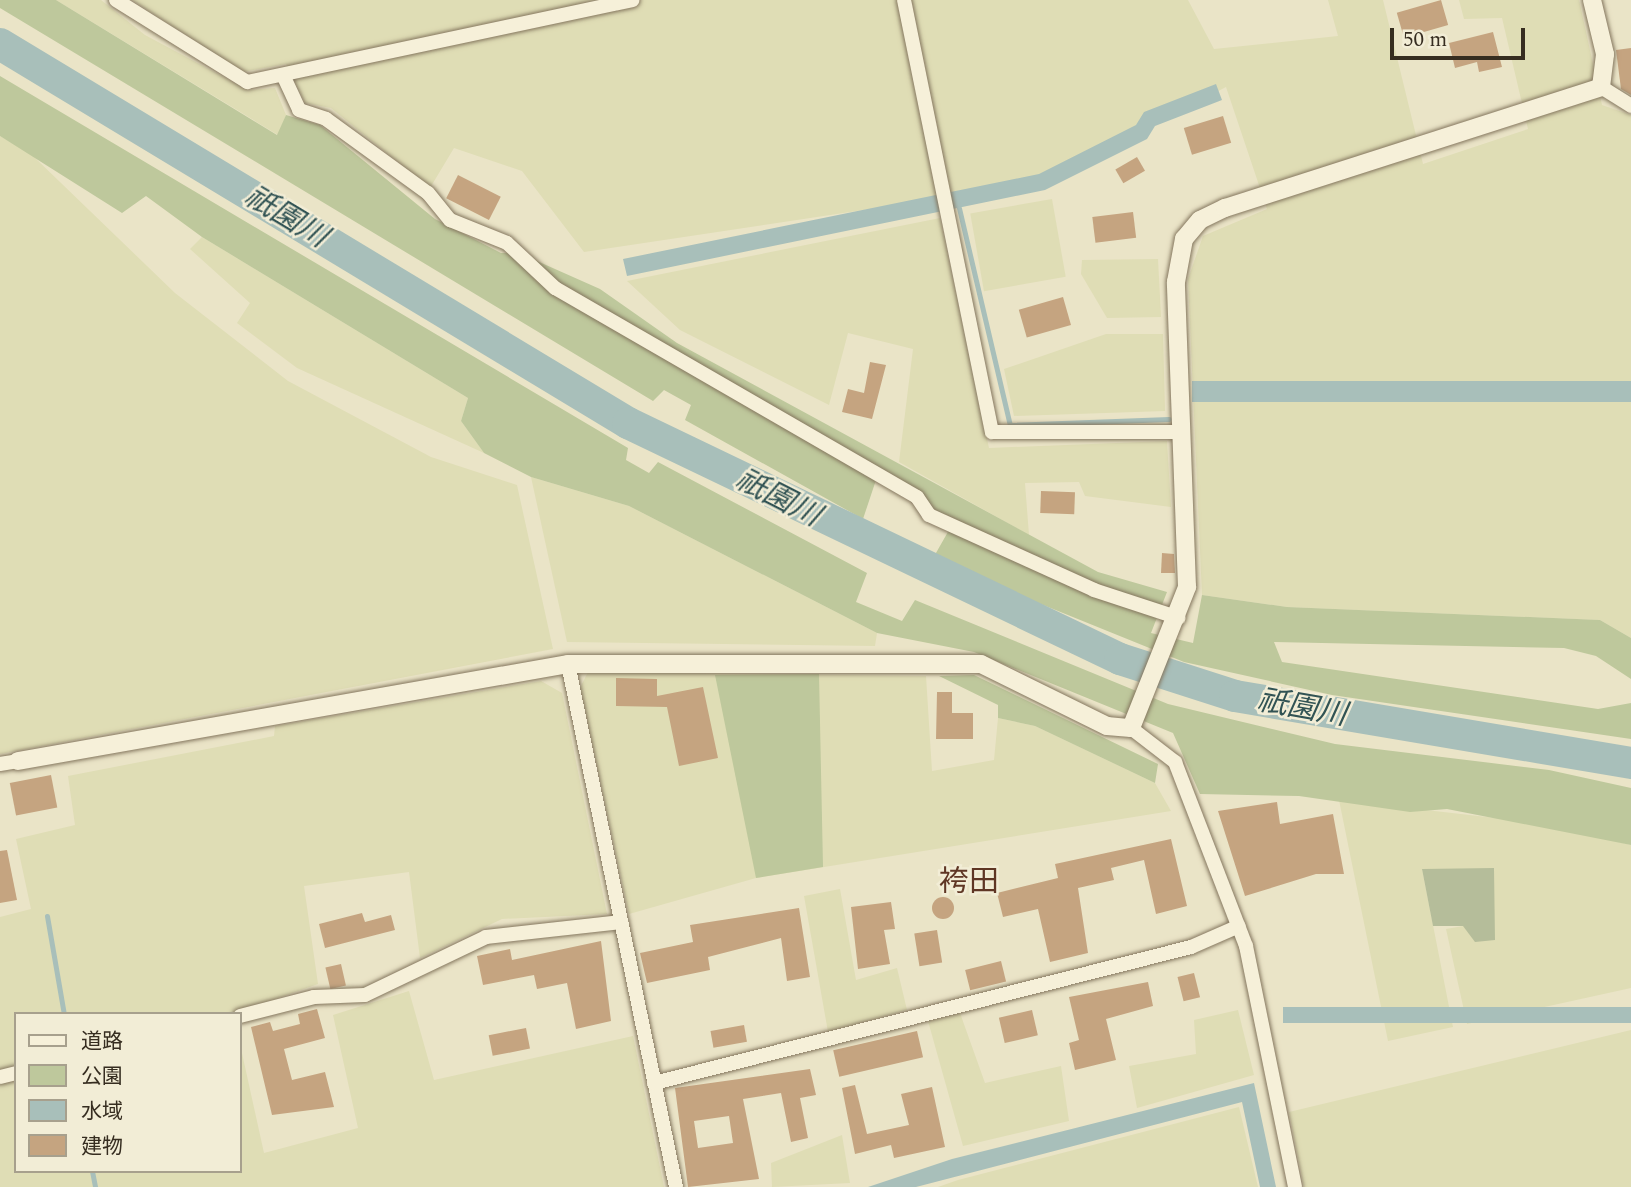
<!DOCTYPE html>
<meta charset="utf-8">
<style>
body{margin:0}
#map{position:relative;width:1631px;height:1187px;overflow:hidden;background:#eae4c7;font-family:Spectral,"Noto Sans JP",serif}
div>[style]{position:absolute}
.farmland>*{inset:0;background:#dfddb5;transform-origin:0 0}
.green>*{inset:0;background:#bec89c}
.cemetery>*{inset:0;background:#b5bd9a}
.water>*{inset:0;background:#a8bfba;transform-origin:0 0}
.stream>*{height:5px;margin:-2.5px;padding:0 2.5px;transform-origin:2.5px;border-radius:2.5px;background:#a8bfba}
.river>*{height:32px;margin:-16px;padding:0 16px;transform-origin:16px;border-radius:16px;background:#a8bfba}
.building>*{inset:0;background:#c5a480;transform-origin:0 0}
.round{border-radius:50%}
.roads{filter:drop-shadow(0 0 2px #84765e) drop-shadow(0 0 2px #84765e)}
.minor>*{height:14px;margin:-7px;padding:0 7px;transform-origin:7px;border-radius:7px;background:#f6f0d9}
.tertiary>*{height:18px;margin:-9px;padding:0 9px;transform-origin:9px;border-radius:9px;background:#f6f0d9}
span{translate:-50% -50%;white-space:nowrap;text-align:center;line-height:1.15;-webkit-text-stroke:5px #f2edd6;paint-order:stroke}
.water-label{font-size:30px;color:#315354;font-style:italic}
.neighbourhood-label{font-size:30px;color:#5f3624}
.legend{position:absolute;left:14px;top:1012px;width:228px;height:161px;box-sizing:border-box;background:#f2edd6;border:2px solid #a7a08d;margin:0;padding:9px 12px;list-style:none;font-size:21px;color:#362d20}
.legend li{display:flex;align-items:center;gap:14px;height:35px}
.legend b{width:35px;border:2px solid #a7a08d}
.scale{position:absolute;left:1390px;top:28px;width:135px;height:32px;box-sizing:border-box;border:4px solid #362d20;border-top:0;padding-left:9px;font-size:21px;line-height:24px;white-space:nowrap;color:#362d20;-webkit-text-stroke:5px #f2edd6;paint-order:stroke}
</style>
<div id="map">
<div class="farmland">
<div style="clip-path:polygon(56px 0,101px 0,145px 35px,248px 90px,275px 88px,286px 115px,278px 135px)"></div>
<div style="clip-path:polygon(132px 0,1188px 0,1214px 49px,1338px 36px,1328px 0,1383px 0,1423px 164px,1528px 129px,1502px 18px,1464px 19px,1459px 0,1579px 0,1602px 105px,1631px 115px,1631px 638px,1600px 620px,1287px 607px,1202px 595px,1188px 279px,1203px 236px,1267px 209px,1226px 87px,1043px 183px,584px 252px,522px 171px,454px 148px,430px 188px,331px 108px,305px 103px,286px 64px,243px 72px)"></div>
<div style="clip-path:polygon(0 136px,32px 155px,175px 293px,288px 381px,431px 457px,517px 485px,553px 649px,0 754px)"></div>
<div style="left:1052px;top:199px;width:79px;height:83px;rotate:80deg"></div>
<div style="clip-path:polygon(940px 218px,989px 448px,1167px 441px,1171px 507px,1085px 496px,1079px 482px,1025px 483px,1029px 535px,899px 462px,913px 349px,848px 333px,829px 405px,680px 330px,627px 281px)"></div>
<div style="clip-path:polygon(202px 237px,468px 398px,461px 421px,484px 453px,297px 368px,237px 323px,250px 303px,190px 249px)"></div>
<div style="clip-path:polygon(1158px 259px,1161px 317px,1107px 318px,1081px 274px,1082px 260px)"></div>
<div style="clip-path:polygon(1106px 334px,1163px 334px,1165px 411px,1014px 416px,1004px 369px)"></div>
<div style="clip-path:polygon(531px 477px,629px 506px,877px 633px,875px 646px,567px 642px)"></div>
<div style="clip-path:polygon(588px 672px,926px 676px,932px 771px,994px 760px,998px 718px,1035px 726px,1155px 783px,1171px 811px,756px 878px,629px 914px,580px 688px)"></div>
<div style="clip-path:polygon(541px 681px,562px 693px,607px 914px,502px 919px,420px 958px,409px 872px,304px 886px,318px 984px,233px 1014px,16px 1014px,16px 1171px,240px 1171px,240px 1044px,264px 1153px,358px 1128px,333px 1015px,409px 991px,434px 1080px,633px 1036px,664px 1187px,0 1187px,0 917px,31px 909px,16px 839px,75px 825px,68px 776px,274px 736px,275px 726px)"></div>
<div style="clip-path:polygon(1339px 800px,1547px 824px,1631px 845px,1631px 988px,1467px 1024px,1446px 929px,1463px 926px,1422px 869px,1453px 1027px,1388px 1041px)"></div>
<div style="clip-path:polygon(840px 889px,856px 980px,897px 968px,907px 1010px,828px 1032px,804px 896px)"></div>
<div style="clip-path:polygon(1238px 1010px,1254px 1075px,1137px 1108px,1129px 1066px,1196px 1054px,1194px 1020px)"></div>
<div style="clip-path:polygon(960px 1013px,985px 1083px,1061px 1066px,1069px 1121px,963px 1146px,928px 1021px)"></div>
<div style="clip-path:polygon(1631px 1030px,1631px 1187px,1304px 1187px,1289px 1112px)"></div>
<div style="clip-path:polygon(1239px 1107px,1258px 1187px,938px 1187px,958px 1180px)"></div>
<div style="clip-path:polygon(842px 1135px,850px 1183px,772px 1187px,771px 1163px)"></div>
</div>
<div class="green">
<div style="clip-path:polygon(0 0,56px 0,277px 135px,286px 115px,320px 125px,435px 219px,501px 253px,519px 253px,600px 289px,677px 343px,1098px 572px,1167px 592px,1151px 633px,1193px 643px,1202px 595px,1287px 607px,1600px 620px,1631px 638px,1631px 679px,1596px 656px,1564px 648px,1274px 642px,1282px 662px,1598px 709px,1631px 703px,1631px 739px,1332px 695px,1184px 662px,932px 560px,953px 523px,880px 468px,863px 519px,685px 420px,691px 405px,664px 390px,653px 401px,0 8px)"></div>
<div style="clip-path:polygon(0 76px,628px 448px,626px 460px,649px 473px,658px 462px,867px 573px,856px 602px,902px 621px,915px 600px,1168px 704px,1335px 744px,1549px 770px,1631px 788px,1631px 845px,1447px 809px,1410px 812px,1299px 796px,1200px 794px,1173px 733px,974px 652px,877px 633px,629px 506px,531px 477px,484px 453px,461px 421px,468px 398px,202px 237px,146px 196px,122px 213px,0 136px)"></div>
<div style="clip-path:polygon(819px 674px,823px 867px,756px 878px,715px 675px)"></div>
<div style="clip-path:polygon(974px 675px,1158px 764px,1155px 783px,1035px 726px,998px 718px,998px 705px,939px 676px)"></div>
</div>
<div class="cemetery">
<div style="clip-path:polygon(1494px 868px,1495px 940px,1475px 942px,1463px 926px,1433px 926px,1422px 869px)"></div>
</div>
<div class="water">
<div style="clip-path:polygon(1216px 84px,1222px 100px,1155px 126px,1147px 139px,1045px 190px,627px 276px,623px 259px,1039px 174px,1136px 125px,1144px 112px)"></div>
<div style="left:1631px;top:381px;width:21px;height:439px;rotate:90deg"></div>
<div style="left:1631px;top:1007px;width:16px;height:348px;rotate:90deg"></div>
<div style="clip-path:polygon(1254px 1083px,1276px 1187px,1260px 1187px,1242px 1102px,916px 1187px,868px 1187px,952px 1159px)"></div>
</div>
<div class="stream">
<div style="left:959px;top:208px;width:223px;rotate:76.8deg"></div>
<div style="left:1010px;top:425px;width:159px;rotate:-2.2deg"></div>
<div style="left:47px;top:916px;width:99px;rotate:80.2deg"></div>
<div style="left:92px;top:1171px;width:16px;rotate:79deg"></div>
</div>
<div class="river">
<div style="left:0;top:44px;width:734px;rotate:31.11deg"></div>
<div style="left:628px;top:423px;width:546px;rotate:25.63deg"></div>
<div style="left:1120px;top:659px;width:121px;rotate:17.8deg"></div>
<div style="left:1235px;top:696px;width:402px;rotate:9.6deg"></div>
</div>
<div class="building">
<div style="left:1441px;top:0;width:26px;height:46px;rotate:74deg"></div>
<div style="clip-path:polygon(1493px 32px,1502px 67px,1479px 72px,1477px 62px,1455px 68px,1449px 43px)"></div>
<div style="clip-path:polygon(1631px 48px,1631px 95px,1621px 89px,1616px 50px)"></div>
<div style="left:1223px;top:116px;width:28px;height:41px;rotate:73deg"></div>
<div style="left:1137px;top:157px;width:16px;height:25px;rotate:60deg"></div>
<div style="left:458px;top:175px;width:48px;height:26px;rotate:27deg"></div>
<div style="left:1133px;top:212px;width:26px;height:41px;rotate:83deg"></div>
<div style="left:1063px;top:297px;width:29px;height:46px;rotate:74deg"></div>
<div style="clip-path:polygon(870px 362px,886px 365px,872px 419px,842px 412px,848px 389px,864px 393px)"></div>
<div style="left:1041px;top:491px;width:34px;height:22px;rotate:2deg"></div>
<div style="clip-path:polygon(1162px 553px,1174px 554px,1175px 573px,1161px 573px)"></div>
<div style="clip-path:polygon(616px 678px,657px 679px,657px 696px,703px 687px,718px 758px,679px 766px,667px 707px,616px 706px)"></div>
<div style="clip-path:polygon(937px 692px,952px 692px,952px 713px,973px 713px,973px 739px,936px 739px)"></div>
<div style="left:51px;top:775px;width:33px;height:42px;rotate:79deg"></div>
<div style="clip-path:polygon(1277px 802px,1280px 824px,1333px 814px,1344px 874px,1316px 874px,1245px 896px,1218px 811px)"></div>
<div style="clip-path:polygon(1171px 839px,1187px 906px,1156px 914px,1144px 860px,1111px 868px,1114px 880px,1078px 888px,1088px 953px,1050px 962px,1038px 909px,1003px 917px,997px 893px,1058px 878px,1055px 864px)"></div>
<div style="clip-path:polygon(7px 850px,17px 900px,0 903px,0 851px)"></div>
<div class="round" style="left:932px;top:897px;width:22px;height:22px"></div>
<div style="clip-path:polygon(891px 902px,895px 929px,884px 930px,890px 964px,858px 969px,851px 907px)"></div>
<div style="clip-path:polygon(799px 908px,810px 977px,787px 981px,781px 938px,708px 957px,710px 970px,647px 983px,640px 953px,693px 942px,690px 925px)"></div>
<div style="clip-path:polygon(362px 913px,365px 922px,391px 915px,395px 930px,325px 948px,319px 924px)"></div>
<div style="left:937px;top:930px;width:33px;height:23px;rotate:81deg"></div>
<div style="clip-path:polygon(601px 941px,611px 1021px,576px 1029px,567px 983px,537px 989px,534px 975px,483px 985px,477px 956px,510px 949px,512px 960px)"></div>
<div style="left:1001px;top:961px;width:21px;height:37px;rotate:76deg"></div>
<div style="left:341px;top:964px;width:22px;height:16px;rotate:77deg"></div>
<div style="left:1194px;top:973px;width:25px;height:17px;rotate:76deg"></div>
<div style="clip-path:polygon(1148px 982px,1153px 1006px,1106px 1019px,1116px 1060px,1075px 1070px,1069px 1043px,1079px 1040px,1069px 997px)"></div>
<div style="clip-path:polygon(317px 1009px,325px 1038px,284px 1049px,292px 1080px,325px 1072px,334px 1107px,272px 1115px,251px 1027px,270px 1022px,273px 1031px,300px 1024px,298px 1014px)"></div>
<div style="left:1032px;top:1010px;width:26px;height:34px;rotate:77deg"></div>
<div style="left:744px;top:1025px;width:17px;height:34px;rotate:80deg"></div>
<div style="left:526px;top:1028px;width:21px;height:38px;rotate:79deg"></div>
<div style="left:917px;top:1031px;width:27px;height:86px;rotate:77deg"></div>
<div style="clip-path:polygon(evenodd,810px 1069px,816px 1095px,800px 1098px,808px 1138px,791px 1142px,781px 1093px,743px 1099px,759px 1179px,688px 1187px,675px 1088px,810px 1069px,729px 1116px,733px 1143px,698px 1148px,694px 1121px,729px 1116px)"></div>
<div style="clip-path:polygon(855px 1085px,867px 1134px,909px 1125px,901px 1094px,932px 1087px,945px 1147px,894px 1158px,891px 1145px,855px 1154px,842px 1088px)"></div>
</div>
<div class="roads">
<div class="minor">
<div style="left:116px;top:0;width:155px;rotate:32deg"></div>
<div style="left:247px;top:82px;width:394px;rotate:-12deg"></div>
<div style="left:904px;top:0;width:441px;rotate:78.5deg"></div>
<div style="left:992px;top:432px;width:191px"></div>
<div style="left:283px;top:75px;width:38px;rotate:65deg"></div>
<div style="left:299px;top:110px;width:28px;rotate:18deg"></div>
<div style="left:326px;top:119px;width:126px;rotate:36deg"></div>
<div style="left:428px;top:193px;width:35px;rotate:51deg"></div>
<div style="left:450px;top:220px;width:61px;rotate:22deg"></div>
<div style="left:507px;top:243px;width:66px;rotate:43.2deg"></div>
<div style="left:555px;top:288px;width:418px;rotate:30deg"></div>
<div style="left:917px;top:497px;width:22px;rotate:56deg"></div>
<div style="left:929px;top:515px;width:181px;rotate:24.4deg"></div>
<div style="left:1094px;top:590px;width:89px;rotate:18.2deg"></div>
<div style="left:1601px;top:87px;width:36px;rotate:32deg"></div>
<div style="left:568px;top:664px;width:534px;rotate:78.33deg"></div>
<div style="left:1131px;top:728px;width:56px;rotate:37.7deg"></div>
<div style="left:1175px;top:762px;width:197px;rotate:68.9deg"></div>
<div style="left:1246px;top:946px;width:246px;rotate:78.5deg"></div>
<div style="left:0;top:764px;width:18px;rotate:-9deg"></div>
<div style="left:240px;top:1016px;width:76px;rotate:-14.4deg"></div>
<div style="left:314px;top:997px;width:51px;rotate:-2.2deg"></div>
<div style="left:365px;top:995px;width:134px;rotate:-25.6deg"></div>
<div style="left:486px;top:937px;width:136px;rotate:-6.3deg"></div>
<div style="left:0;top:1077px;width:16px;rotate:-14deg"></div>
<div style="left:654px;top:1083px;width:554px;rotate:-14.21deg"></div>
<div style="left:1191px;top:947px;width:52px;rotate:-23.6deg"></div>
</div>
<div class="tertiary">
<div style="left:18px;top:761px;width:558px;rotate:-10deg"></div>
<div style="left:568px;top:664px;width:413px"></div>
<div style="left:981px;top:664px;width:140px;rotate:26.2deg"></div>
<div style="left:1107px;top:726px;width:24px;rotate:5deg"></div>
<div style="left:1131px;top:728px;width:152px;rotate:-68.3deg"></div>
<div style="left:1187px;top:587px;width:305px;rotate:-92.1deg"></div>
<div style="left:1176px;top:282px;width:44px;rotate:-79.5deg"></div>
<div style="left:1184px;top:239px;width:25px;rotate:-50deg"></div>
<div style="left:1200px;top:220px;width:28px;rotate:-26deg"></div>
<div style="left:1225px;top:208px;width:395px;rotate:-17.8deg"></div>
<div style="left:1601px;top:87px;width:33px;rotate:-83deg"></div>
<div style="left:1605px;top:54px;width:56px;rotate:-103.5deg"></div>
</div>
</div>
<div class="water-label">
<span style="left:286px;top:217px;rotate:31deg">祇園川</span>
<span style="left:778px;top:498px;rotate:27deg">祇園川</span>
<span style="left:1302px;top:708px;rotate:10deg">祇園川</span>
</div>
<div class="neighbourhood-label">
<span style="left:969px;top:882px">袴田</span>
</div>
<ul class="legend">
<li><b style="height:9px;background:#f6f0d9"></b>道路</li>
<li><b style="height:19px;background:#bec89c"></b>公園</li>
<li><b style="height:19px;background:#a8bfba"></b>水域</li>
<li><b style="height:19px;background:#c5a480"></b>建物</li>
</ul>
<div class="scale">50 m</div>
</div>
